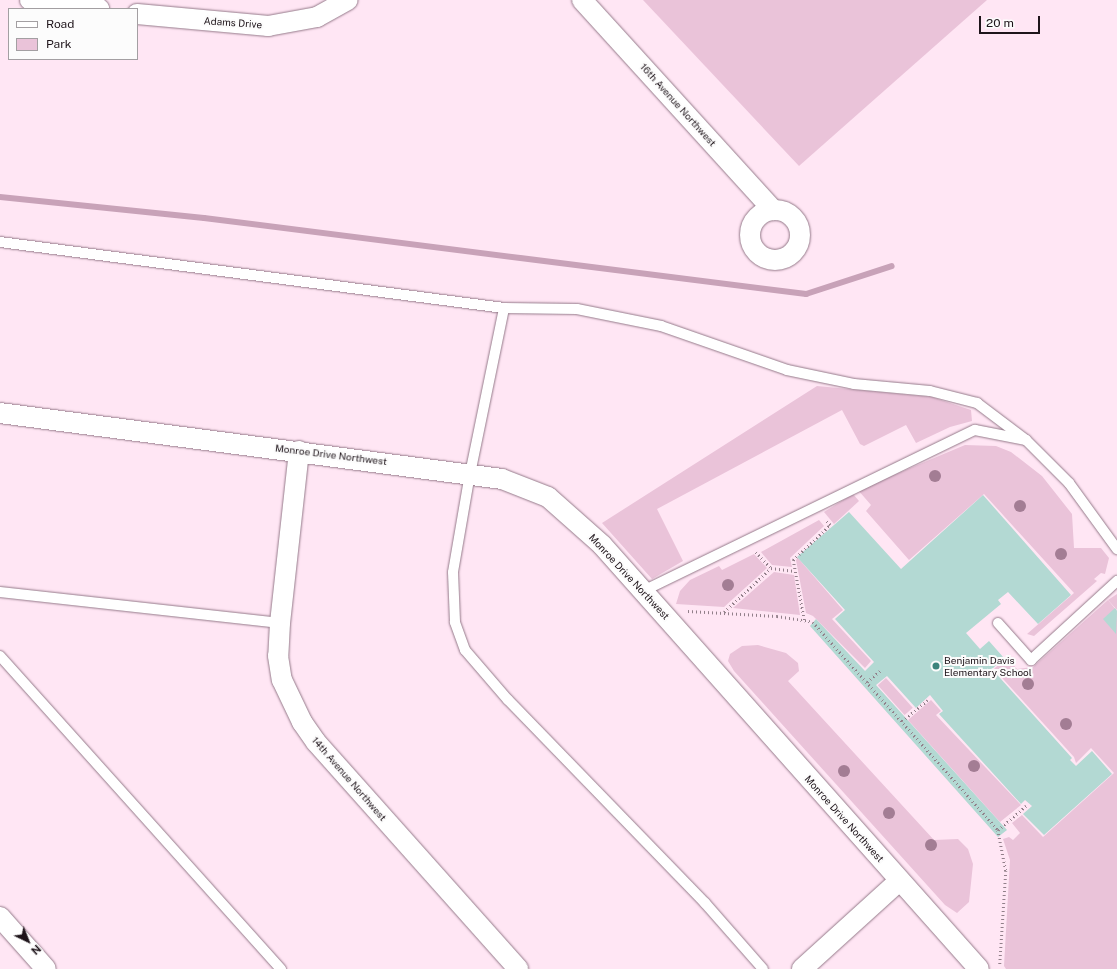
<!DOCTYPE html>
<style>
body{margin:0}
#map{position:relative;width:1117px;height:969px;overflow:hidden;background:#ffe6f4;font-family:"Public Sans",sans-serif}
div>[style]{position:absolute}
.green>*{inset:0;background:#eac3d9;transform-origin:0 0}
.stream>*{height:6px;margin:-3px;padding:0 3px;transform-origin:3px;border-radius:3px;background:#c8a2b8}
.building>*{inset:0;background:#b3d9d3}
.path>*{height:2.5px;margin-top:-1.25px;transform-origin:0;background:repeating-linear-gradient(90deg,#92808a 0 1px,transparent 0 4px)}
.roads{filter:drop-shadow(0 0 1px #957a8a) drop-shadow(0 0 1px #957a8a)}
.service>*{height:10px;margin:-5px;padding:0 5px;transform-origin:5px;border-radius:5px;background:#fff}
.minor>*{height:20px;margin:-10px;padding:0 10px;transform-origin:10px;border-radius:10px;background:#fff}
.minor>.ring{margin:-10px;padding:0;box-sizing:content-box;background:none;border:20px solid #fff;border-radius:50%}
.trees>*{width:12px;height:12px;margin:-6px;border-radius:50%;background:#a37d94}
.dots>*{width:11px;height:11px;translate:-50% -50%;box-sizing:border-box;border:2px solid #fcfcfc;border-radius:50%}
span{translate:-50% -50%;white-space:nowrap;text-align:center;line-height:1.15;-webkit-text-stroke:4px #fcfcfc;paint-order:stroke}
.street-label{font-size:10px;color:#1e141a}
.poi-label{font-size:10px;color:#1e141a}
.left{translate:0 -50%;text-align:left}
.legend{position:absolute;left:8px;top:8px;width:130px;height:52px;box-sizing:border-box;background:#fcfcfc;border:1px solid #a39fa2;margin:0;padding:5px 7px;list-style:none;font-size:12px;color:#1e141a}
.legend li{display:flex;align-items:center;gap:8px;height:20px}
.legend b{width:20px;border:1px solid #a39fa2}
.north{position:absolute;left:8px;top:921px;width:40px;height:40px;-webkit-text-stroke:3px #fcfcfc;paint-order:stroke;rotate:137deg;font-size:11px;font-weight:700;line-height:16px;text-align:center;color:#1e141a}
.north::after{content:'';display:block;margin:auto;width:14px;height:18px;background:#1e141a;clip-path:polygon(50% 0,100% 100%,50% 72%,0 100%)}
.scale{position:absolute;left:979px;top:16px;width:61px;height:18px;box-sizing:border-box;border:2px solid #1e141a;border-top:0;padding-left:5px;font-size:12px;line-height:14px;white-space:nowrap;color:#1e141a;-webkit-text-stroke:3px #fcfcfc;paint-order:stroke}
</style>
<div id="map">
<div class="green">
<div style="clip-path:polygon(643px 0,987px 0,799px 166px)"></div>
<div style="clip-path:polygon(817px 386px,932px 397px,971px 410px,972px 421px,950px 427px,916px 443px,906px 425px,864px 446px,860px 444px,842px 410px,657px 509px,683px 561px,652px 579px,602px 523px)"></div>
<div style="clip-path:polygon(965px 445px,996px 446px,1011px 452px,1042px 476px,1072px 514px,1074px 548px,1101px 548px,1109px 558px,1105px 574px,1101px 573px,1094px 579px,1097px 581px,1034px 636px,1027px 634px,1074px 593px,984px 494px,909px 560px,866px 511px,871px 505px,858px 490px)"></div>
<div style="clip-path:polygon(853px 494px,859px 501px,834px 524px,824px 512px)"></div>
<div style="clip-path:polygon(819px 520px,824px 526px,790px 558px,792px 567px,772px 565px,761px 552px)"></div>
<div style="clip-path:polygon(754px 554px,767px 568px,724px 607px,676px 604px,680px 591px,690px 580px,719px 566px,722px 570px)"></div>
<div style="clip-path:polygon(798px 558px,843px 610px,832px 619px,871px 661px,865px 668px,813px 616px,806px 613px,796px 560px)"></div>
<div style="clip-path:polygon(774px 572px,794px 575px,800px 615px,733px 608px)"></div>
<div style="clip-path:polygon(1117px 594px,1117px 610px,1108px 600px)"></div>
<div style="clip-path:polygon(1108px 600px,1117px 611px,1117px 969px,1006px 969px,1004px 966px,1010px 860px,1003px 839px,1009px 837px,1013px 840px,1020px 833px,1012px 823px,1022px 815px,1043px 837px,1114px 773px,1091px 748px,1076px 763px,1074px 757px,994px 669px,1007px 657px,1017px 669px,1033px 667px)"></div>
<div style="clip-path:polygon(758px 645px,786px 653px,798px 663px,799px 671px,788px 681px,934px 840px,958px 839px,968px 849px,973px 864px,969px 902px,957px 913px,945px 905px,734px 671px,728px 661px,730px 654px,742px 646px)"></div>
<div style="left:886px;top:678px;width:40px;height:11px;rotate:48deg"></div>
<div style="clip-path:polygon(931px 700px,941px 711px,936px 715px,1021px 805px,1000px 822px,908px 720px)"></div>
</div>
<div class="stream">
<div style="left:0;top:197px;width:205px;rotate:5.9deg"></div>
<div style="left:204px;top:218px;width:607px;rotate:7.2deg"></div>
<div style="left:806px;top:294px;width:90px;rotate:-18deg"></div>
</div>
<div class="building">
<div style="clip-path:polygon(983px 495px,1071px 595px,1038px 624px,1008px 592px,998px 600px,1001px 604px,966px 633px,980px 649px,989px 641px,1004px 658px,992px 669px,1072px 758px,1070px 760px,1076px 766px,1092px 751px,1112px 774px,1044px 835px,1023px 814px,1032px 806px,1025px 800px,1021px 804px,939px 714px,943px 711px,930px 695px,916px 708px,887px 676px,876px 685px,1007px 830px,998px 837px,810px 626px,816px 619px,865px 671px,874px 662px,835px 619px,845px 610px,797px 557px,849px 512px,901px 569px)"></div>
<div style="clip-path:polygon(1115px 608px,1117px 611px,1116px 634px,1103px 619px)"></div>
</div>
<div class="path">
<div style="left:756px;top:552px;width:22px;rotate:47deg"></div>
<div style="left:771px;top:568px;width:24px;rotate:7deg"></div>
<div style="left:688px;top:611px;width:89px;rotate:3.2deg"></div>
<div style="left:777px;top:616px;width:36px;rotate:9deg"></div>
<div style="left:813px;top:622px;width:278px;rotate:48.3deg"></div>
<div style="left:998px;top:830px;width:37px;rotate:-41deg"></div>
<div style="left:724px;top:612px;width:64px;rotate:-43.1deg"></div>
<div style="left:804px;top:620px;width:61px;rotate:-100.4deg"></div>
<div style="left:793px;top:560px;width:51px;rotate:-43.4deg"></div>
<div style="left:830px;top:525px;width:7px;rotate:-135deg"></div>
<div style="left:867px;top:682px;width:18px;rotate:-41deg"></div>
<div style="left:902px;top:721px;width:33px;rotate:-39deg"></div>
<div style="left:998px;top:830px;width:42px;rotate:79deg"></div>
<div style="left:1006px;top:871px;width:94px;rotate:93.7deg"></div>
</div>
<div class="roads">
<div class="service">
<div style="left:0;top:242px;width:508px;rotate:7.46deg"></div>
<div style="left:643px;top:591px;width:369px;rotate:-25.9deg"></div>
<div style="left:975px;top:430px;width:52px;rotate:11.1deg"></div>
<div style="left:1026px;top:440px;width:61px;rotate:45deg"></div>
<div style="left:1069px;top:483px;width:82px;rotate:54deg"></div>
<div style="left:0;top:592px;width:282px;rotate:6.3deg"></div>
<div style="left:998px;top:623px;width:50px;rotate:48.3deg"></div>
<div style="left:1031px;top:660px;width:117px;rotate:-42.6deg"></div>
<div style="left:0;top:656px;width:421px;rotate:48.1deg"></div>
<div style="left:763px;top:969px;width:88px;rotate:-131.3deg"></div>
<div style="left:705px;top:903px;width:283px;rotate:-134.1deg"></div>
<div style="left:508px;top:700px;width:66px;rotate:-130.7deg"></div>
<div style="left:465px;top:650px;width:30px;rotate:-110deg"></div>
<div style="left:455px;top:622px;width:50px;rotate:-92.3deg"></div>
<div style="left:453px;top:572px;width:99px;rotate:-80.2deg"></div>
<div style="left:470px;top:474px;width:169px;rotate:-78.4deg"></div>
<div style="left:504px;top:308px;width:73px;rotate:0.8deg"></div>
<div style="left:577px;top:309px;width:86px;rotate:11.4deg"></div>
<div style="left:661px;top:326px;width:133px;rotate:19.2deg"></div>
<div style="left:787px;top:370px;width:68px;rotate:11.8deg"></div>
<div style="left:854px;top:384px;width:76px;rotate:5.3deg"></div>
<div style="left:930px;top:391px;width:49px;rotate:14.3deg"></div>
<div style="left:977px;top:403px;width:61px;rotate:37.1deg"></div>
</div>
<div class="minor">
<div style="left:30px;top:0;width:70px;rotate:7.4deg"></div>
<div style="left:582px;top:0;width:284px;rotate:47.7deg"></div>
<div style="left:137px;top:14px;width:132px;rotate:5.2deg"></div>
<div style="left:268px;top:26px;width:50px;rotate:-10.4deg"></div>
<div style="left:317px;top:17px;width:35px;rotate:-29deg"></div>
<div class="ring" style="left:750px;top:210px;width:30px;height:30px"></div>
<div style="left:0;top:413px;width:506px;rotate:7.49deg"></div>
<div style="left:502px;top:479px;width:49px;rotate:21.4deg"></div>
<div style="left:548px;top:497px;width:72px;rotate:41.6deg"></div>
<div style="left:602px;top:545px;width:567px;rotate:48.36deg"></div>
<div style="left:299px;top:451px;width:173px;rotate:96.3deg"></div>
<div style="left:280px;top:623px;width:33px;rotate:93deg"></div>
<div style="left:278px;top:656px;width:24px;rotate:81deg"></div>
<div style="left:282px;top:680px;width:47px;rotate:64.5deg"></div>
<div style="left:302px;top:722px;width:24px;rotate:55deg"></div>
<div style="left:316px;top:742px;width:304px;rotate:48.3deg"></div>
<div style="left:0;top:917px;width:69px;rotate:48.5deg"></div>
<div style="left:802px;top:969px;width:131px;rotate:-42.2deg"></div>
</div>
</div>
<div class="trees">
<div style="left:935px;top:476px"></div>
<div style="left:1020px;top:506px"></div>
<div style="left:1061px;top:554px"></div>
<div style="left:728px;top:585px"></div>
<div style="left:1028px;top:684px"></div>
<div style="left:1066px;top:724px"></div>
<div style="left:974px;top:766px"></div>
<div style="left:844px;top:771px"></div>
<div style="left:889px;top:813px"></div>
<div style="left:931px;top:845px"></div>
</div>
<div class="dots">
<div style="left:936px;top:666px;background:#3d847c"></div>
</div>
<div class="street-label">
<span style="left:233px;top:23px;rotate:4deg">Adams Drive</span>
<span style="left:678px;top:105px;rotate:48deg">16th Avenue Northwest</span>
<span style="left:331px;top:455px;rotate:7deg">Monroe Drive Northwest</span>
<span style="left:629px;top:577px;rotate:47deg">Monroe Drive Northwest</span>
<span style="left:349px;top:779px;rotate:49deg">14th Avenue Northwest</span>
<span style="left:844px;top:819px;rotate:48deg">Monroe Drive Northwest</span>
</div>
<div class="poi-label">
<span class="left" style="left:944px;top:666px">Benjamin Davis<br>Elementary School</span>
</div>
<ul class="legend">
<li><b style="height:5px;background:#fff"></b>Road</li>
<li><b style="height:11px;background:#eac3d9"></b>Park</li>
</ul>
<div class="north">N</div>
<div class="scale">20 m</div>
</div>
